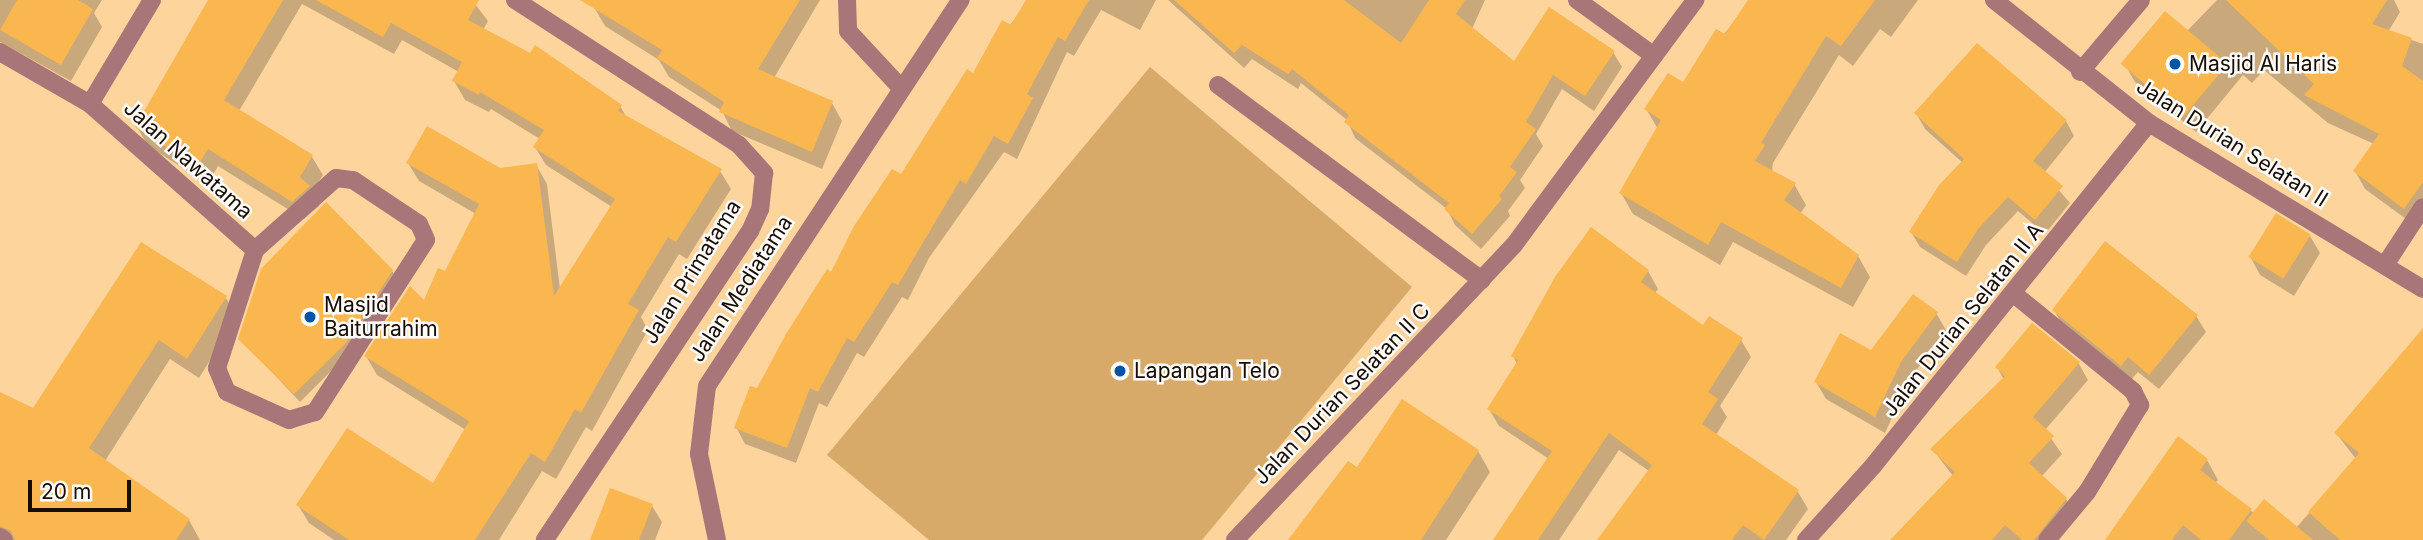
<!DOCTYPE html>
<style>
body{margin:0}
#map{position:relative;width:2423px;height:540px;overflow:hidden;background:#fcd49c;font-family:Inter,sans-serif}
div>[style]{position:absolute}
.green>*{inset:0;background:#d7aa6a}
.shadow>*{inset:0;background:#0003}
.building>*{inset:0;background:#fab64f;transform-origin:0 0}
.minor>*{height:18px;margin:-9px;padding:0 9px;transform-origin:9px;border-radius:9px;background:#a87679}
.dots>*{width:19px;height:19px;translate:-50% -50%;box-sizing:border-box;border:4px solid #fcfcfc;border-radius:50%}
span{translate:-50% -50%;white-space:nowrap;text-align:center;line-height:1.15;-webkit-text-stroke:5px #fcfcfc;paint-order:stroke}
.poi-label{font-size:21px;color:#190c00}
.left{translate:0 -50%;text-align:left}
.street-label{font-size:21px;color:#190c00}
.scale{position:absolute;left:28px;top:480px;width:103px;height:32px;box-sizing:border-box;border:4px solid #190c00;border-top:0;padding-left:9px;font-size:21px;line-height:24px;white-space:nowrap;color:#190c00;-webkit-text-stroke:5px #fcfcfc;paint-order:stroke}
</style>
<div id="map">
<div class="green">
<div style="clip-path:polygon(1150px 67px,1412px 287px,1202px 540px,929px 540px,827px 455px)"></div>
</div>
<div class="shadow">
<div style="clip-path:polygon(0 0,102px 0,94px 13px,102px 27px,71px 81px,0 42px)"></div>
<div style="clip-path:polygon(210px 0,472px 0,488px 21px,483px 30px,620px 106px,627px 118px,720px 171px,731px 189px,687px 259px,679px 254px,641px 317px,648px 330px,592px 431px,586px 427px,556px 479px,542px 471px,499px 540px,334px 540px,309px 523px,298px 505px,434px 485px,466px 430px,377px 375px,366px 356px,424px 303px,446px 273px,476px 214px,419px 181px,408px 163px,500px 170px,536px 165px,547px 184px,560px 289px,612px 207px,546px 165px,535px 147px,540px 139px,491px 109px,489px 112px,465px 100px,454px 81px,459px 72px,402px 40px,394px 54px,302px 4px,239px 111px,312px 157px,323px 175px,311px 193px,319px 206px,304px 219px,218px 166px,208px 184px,148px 146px,137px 127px)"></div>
<div style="clip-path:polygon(598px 0,820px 0,774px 78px,832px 103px,842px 121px,822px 169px,732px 131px,722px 111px,669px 77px,659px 60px,605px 26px,594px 7px)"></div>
<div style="clip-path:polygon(1028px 0,1156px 0,1140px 30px,1101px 10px,1074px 56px,1067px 52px,1017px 159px,1004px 152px,929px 258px,908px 300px,902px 297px,864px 357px,857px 353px,827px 407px,819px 403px,796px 463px,745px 444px,736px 427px,757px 390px,832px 275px)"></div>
<div style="clip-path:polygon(1168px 0,1485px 0,1472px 29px,1514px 63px,1613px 52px,1622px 67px,1594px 111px,1562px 89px,1536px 134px,1543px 146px,1520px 180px,1525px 188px,1508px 211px,1510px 216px,1481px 249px,1455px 225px,1447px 209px,1355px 138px,1347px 120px,1301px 83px,1298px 89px,1252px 59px,1244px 68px)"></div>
<div style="clip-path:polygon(1751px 0,1918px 0,1891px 37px,1880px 29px,1853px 66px,1839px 55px,1773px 163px,1772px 172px,1794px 184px,1806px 205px,1800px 214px,1858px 256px,1870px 277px,1853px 307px,1733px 242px,1720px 265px,1633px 214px,1621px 193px,1658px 129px,1646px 109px,1684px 85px)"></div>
<div style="clip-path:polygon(2217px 0,2394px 0,2400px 12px,2388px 32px,2423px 44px,2423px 219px,2417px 227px,2365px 189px,2355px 171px,2374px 144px,2328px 123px,2264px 70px,2252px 83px,2243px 75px,2196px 132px,2135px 82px,2125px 65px,2187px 31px)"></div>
<div style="clip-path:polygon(1916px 113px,2066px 121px,2074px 136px,2044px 173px,2070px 203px,2045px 234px,2018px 211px,1986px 245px,1966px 276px,1920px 247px,1911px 232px,1963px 163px,1925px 129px)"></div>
<div style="clip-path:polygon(2310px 236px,2320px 253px,2294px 296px,2260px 275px,2251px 258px)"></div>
<div style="clip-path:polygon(392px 271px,397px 280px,349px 353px,300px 402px,240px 338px)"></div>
<div style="clip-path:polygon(1648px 271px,1658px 289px,1655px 293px,1704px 327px,1741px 340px,1751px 357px,1720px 406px,1727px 417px,1716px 435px,1798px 492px,1808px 509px,1786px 540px,1600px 540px,1649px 471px,1619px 450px,1559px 540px,1499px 540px,1549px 459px,1499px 426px,1489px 409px,1517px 364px,1513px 356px)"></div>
<div style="clip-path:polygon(226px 298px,237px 317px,199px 378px,170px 359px,105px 461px,189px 520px,200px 540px,7px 540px,0 535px,0 394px,34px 411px)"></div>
<div style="clip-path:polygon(2054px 310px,2196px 316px,2206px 332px,2159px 389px,2138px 372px,2130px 381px,2063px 326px)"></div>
<div style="clip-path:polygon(1936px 313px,1946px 330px,1910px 379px,1885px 433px,1826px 399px,1816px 382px)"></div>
<div style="clip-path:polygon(2423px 341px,2423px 540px,2107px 540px,2207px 460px,2218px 480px,2215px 483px,2255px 514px,2296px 528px,2356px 459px,2336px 433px)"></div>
<div style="clip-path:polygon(2079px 364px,2088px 380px,2045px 430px,2062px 454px,2041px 477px,2066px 499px,2075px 516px,2056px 540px,1910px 540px,1953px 476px,1933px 450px,2004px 380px,1997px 367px)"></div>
<div style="clip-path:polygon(1478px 451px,1490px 472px,1446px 540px,1290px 540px,1357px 470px)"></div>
<div style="clip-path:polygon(652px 506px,662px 522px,655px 540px,592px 540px)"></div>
</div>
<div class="building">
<div style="clip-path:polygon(17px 0,78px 0,93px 9px,61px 65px,0 30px)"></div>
<div style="clip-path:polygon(208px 0,283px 0,224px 100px,313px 155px,300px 177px,310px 186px,292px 202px,208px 149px,197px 167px,135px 127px)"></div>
<div style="clip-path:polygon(316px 0,479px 0,468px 20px,530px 53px,535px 45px,622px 105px,618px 111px,722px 169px,676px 242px,668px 237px,628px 304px,639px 310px,581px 413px,575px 409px,545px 462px,531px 453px,475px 540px,349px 540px,296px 505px,347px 428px,433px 483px,469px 421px,364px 356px,410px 286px,424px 300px,438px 268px,445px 271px,479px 204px,406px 163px,427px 126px,500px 168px,537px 163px,554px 296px,615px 199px,533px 147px,544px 130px,480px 92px,479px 95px,452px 81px,462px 62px,391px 23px,383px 37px)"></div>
<div style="clip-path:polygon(580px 0,800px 0,758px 69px,833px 101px,812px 152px,719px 112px,724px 102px,657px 58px,662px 50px)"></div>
<div style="clip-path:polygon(1026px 0,1089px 0,1065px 41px,1058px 37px,1027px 94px,1033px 98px,1008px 144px,994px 136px,966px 184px,960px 180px,898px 285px,892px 282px,854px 342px,847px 338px,818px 392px,810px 388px,787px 448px,734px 428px,750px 386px,757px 388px,786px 334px,827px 269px,831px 272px,854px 226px,892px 169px,901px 174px,967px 69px,973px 73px,1002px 20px,1011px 25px)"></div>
<div style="clip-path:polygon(1174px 0,1344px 0,1401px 43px,1429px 0,1465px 0,1456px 14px,1514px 61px,1549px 7px,1615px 51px,1585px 96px,1553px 75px,1526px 122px,1536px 129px,1510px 167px,1517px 172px,1499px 196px,1502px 199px,1472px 234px,1444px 209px,1449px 203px,1344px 122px,1349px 115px,1292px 69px,1288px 74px,1242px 45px,1234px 53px)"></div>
<div style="clip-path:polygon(1748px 0,1875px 0,1841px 46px,1826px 36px,1761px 143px,1765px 145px,1755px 161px,1796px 183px,1784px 200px,1859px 255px,1841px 288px,1721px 222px,1708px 245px,1619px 193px,1661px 120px,1644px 109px,1668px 73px,1683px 82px,1716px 29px,1725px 34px)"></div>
<div style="clip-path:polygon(2226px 0,2387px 0,2372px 24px,2412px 38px,2402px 66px,2423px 81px,2423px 182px,2404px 209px,2353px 171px,2379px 134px,2304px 95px,2314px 84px)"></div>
<div style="left:2165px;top:11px;width:82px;height:69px;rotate:40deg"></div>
<div style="clip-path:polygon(1977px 43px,2067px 120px,2033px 161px,2063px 186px,2035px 220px,2008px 197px,1978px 229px,1957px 262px,1909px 232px,1939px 185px,1964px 159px,1914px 113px)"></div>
<div style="clip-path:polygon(326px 202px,393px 270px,345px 344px,294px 394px,238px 339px,261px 269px)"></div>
<div style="left:2276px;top:213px;width:41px;height:52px;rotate:32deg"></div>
<div style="clip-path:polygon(1591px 227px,1649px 270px,1641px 282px,1703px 325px,1709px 316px,1743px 338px,1708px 392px,1718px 399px,1702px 424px,1799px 490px,1764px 540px,1743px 525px,1732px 540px,1597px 540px,1652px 465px,1609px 433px,1538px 540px,1493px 540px,1552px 451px,1487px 409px,1518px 360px,1511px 356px,1555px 277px)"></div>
<div style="clip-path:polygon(2105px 241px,2198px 315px,2149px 375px,2128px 357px,2121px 366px,2052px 310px)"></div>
<div style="clip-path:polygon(141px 242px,227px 296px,187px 359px,159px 340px,89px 448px,190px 519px,176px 540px,15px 540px,11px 531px,0 526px,0 392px,33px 408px)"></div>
<div style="clip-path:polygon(1913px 294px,1938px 312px,1901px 362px,1875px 417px,1814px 382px,1840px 333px,1871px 350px)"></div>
<div style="clip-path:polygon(2032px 323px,2080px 362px,2033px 417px,2054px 436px,2029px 463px,2067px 498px,2034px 540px,2022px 540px,2005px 525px,1992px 540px,1890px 540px,1955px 472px,1930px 449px,2005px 376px,1995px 367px)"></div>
<div style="clip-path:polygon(2423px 328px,2423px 540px,2340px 540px,2308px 512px,2359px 453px,2334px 433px)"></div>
<div style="clip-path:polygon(1402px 399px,1479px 450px,1421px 540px,1288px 540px,1348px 461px,1357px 467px)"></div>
<div style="clip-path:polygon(2178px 436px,2208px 459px,2200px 470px,2252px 509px,2229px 540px,2201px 540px,2183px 525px,2172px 540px,2105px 540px)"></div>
<div style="clip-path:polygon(610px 488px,653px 504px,639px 540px,590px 540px)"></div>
<div style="clip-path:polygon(2264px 499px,2313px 540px,2269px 540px,2246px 521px)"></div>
</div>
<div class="minor">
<div style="left:515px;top:0;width:267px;rotate:32.9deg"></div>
<div style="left:739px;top:145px;width:38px;rotate:48deg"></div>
<div style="left:764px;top:173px;width:36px;rotate:96deg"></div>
<div style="left:760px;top:209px;width:24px;rotate:114deg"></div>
<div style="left:750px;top:231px;width:371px;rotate:123.6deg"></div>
<div style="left:847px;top:0;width:31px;rotate:88deg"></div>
<div style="left:848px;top:31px;width:76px;rotate:47.1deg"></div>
<div style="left:1577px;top:0;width:95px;rotate:36deg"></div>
<div style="left:1994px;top:0;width:198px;rotate:38.4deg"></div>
<div style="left:2149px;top:123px;width:320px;rotate:31.2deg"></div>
<div style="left:0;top:52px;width:104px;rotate:30deg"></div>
<div style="left:90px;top:104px;width:220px;rotate:41.5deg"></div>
<div style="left:2080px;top:72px;width:94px;rotate:-49.7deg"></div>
<div style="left:1218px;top:85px;width:328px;rotate:36.5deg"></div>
<div style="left:90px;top:104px;width:121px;rotate:-59.2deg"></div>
<div style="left:336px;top:178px;width:17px;rotate:7deg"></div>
<div style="left:353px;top:180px;width:79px;rotate:33.7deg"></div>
<div style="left:419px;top:224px;width:17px;rotate:66deg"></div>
<div style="left:426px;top:240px;width:205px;rotate:122.8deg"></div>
<div style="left:315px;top:412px;width:27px;rotate:163deg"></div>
<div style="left:289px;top:420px;width:68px;rotate:-155.7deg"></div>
<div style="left:227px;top:392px;width:26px;rotate:-113deg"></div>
<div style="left:217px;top:368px;width:124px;rotate:-72.1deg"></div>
<div style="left:255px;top:250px;width:108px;rotate:-41.6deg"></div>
<div style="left:2385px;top:265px;width:69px;rotate:-56.8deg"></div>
<div style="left:2014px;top:294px;width:154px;rotate:39.2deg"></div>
<div style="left:2133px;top:391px;width:16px;rotate:63deg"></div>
<div style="left:2140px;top:405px;width:102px;rotate:121.3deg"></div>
<div style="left:2087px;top:492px;width:62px;rotate:129.8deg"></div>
<div style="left:0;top:537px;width:5px;rotate:37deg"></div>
<div style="left:717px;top:540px;width:88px;rotate:-101.8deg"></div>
<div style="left:699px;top:454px;width:68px;rotate:-83.3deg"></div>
<div style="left:707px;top:386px;width:462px;rotate:-56.7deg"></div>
<div style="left:1235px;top:540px;width:406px;rotate:-46.6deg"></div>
<div style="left:1514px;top:245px;width:305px;rotate:-53.5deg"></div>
<div style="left:1806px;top:540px;width:100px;rotate:-47.8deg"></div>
<div style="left:1873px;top:466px;width:440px;rotate:-51.2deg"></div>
</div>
<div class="dots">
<div style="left:2175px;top:64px;background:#0655a3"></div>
<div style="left:310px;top:317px;background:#0655a3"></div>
<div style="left:1120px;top:371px;background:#0655a3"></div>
</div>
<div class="poi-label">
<span class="left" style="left:2189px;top:64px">Masjid Al Haris</span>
<span class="left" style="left:324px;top:317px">Masjid<br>Baiturrahim</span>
<span class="left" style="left:1134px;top:371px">Lapangan Telo</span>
</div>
<div class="street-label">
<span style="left:2232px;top:143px;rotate:32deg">Jalan Durian Selatan II</span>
<span style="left:188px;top:160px;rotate:42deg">Jalan Nawatama</span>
<span style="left:692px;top:272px;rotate:-58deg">Jalan Primatama</span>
<span style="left:741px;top:289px;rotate:-57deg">Jalan Mediatama</span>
<span style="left:1963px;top:320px;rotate:-51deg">Jalan Durian Selatan II A</span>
<span style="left:1342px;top:394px;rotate:-46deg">Jalan Durian Selatan II C</span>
</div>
<div class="scale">20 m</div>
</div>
